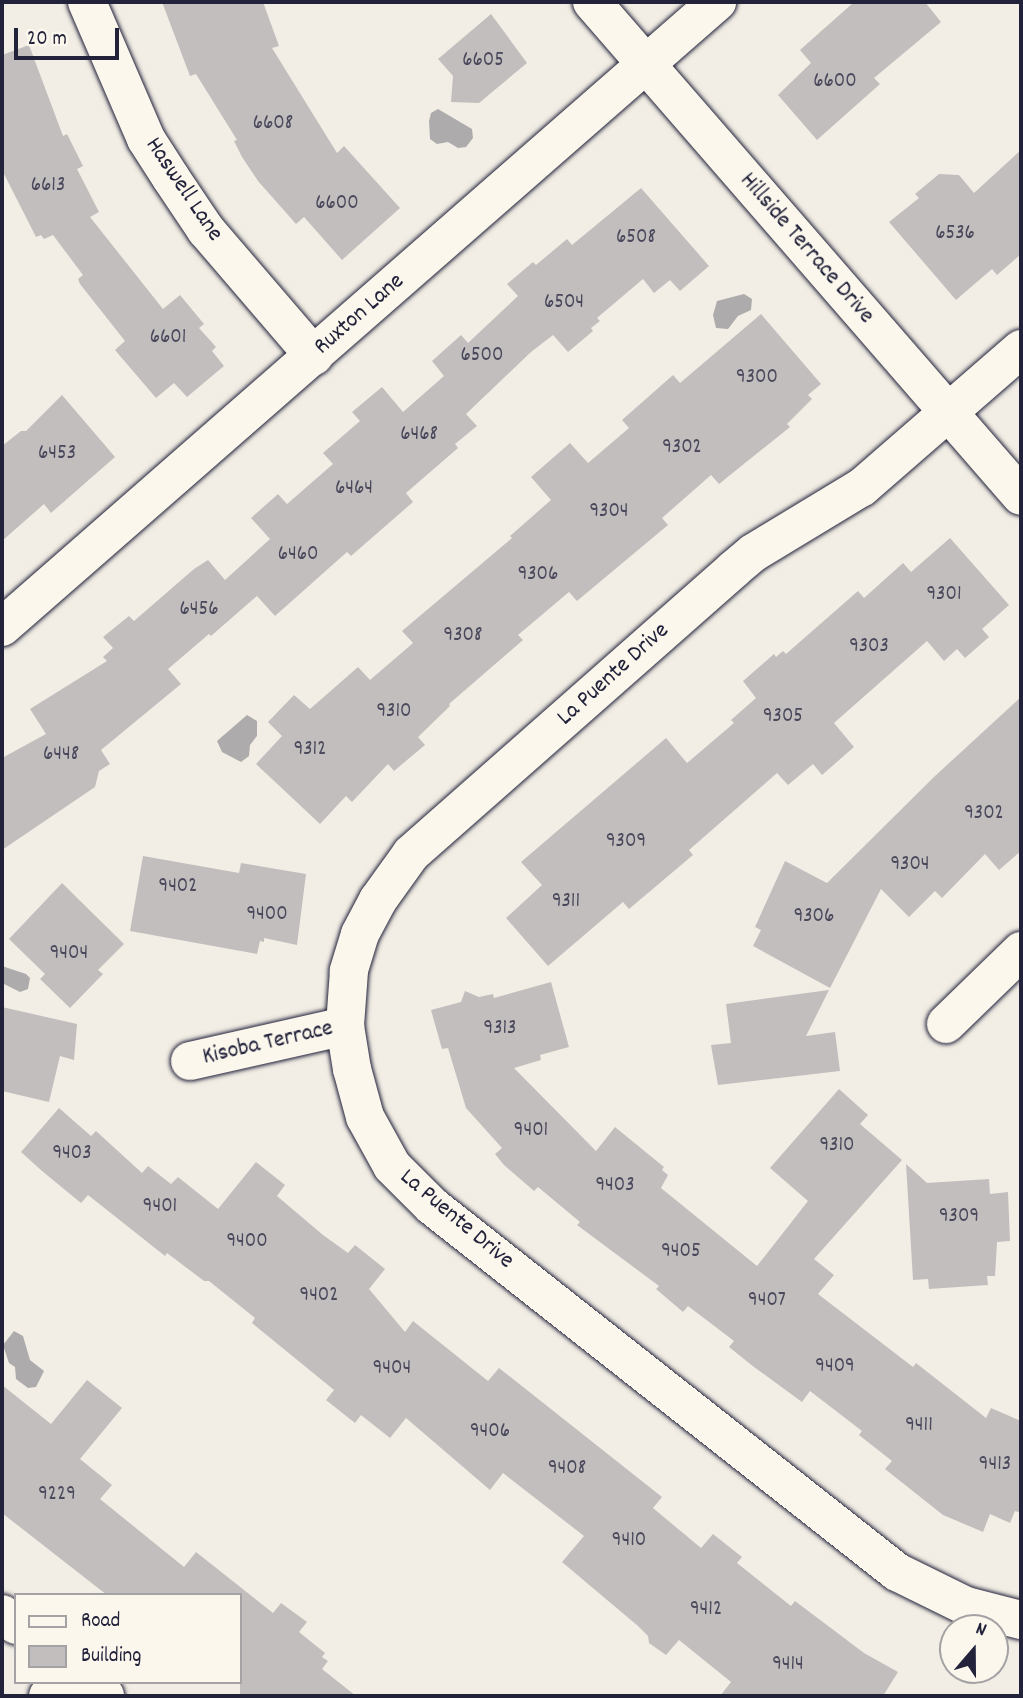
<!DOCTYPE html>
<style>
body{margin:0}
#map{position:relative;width:1023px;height:1698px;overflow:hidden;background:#f2eee5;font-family:Dekko,sans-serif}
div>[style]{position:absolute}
.water>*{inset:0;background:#aeabad}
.building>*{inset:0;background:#c2bebe}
.roads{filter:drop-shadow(0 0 2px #22223b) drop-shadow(0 0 2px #22223b)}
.street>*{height:38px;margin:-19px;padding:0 19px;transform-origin:19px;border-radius:19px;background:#fbf7ec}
.secondary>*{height:38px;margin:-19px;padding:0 19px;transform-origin:19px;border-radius:19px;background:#fbf7ec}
span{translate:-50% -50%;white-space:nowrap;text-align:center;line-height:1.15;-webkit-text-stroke:5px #fbf7ec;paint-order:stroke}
.number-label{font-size:21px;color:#4a495c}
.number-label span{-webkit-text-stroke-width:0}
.street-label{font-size:24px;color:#22223b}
.frame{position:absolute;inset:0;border:4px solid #22223b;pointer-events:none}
.legend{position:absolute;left:14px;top:1593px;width:228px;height:91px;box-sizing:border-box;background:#fbf7ec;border:2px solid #a4a2a5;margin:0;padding:9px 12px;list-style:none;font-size:21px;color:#22223b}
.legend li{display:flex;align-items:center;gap:14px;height:35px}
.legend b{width:35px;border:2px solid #a4a2a5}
.north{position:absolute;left:939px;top:1614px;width:70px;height:70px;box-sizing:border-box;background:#fbf7ec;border:2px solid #a4a2a5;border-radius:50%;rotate:20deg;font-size:19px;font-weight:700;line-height:28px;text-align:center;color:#22223b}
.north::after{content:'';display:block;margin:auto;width:24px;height:32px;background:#22223b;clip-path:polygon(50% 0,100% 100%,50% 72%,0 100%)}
.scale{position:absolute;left:14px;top:28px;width:105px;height:32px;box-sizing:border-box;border:4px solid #22223b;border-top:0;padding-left:9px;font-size:21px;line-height:24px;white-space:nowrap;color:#22223b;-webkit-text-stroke:5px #fbf7ec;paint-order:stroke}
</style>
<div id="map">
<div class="water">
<div style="clip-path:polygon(438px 109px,472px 129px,473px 138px,466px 147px,458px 148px,448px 142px,437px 144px,430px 139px,429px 121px,431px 113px)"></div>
<div style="clip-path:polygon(744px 294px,752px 299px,751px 310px,738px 316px,728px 329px,716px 328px,713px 315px,717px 301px)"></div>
<div style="clip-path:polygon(247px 715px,257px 721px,257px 736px,250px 745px,249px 756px,241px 762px,222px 752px,217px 741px)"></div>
<div style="clip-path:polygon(2px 966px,26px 974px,30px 978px,28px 989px,20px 992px,2px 983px)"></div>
<div style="clip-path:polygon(14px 1331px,23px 1336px,30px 1360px,44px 1371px,36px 1387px,28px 1388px,16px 1379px,15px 1367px,9px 1363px,3px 1345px)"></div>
</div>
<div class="building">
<div style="clip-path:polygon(162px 2px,263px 2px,279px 46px,272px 48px,337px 153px,344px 146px,400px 208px,342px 260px,304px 217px,296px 224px,258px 181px,242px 157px,234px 141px,237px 140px,196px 74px,190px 76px)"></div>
<div style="clip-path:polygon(854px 2px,925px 2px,941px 22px,874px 78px,880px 84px,817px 140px,778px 95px,811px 63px,800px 50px)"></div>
<div style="clip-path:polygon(491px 14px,527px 63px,479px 103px,451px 102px,453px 76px,438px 59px)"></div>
<div style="clip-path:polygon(29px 45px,63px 136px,67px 134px,83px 166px,77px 169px,99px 212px,90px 217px,163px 309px,180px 295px,204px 324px,199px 328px,216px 347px,212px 351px,224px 366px,187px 397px,174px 383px,156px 398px,115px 350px,125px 341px,80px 284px,78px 279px,83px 275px,53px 235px,44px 239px,41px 235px,36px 237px,2px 170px,2px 55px)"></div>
<div style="clip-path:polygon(1021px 150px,1021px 254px,997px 275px,992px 269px,956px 300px,889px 222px,919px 198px,915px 194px,939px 174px,959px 175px,974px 193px)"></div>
<div style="clip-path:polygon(641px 188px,709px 266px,680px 291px,670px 280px,654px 293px,643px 279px,597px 318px,600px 321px,591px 328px,593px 331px,568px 352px,553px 335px,531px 352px,466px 414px,477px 426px,455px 444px,458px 448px,406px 493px,413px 502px,351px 556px,347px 552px,275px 616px,257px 596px,211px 636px,209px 634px,168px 669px,181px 684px,101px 750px,110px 764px,99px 771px,95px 787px,2px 850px,2px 758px,46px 734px,30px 709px,107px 661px,103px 657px,113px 648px,103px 637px,129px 616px,134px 621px,194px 569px,208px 560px,225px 580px,270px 539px,251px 518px,278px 494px,287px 504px,333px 464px,323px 453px,360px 421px,352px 412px,382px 387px,403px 412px,444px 376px,432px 361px,461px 335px,468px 343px,518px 296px,507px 284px,533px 262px,536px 265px,567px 239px,572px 245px)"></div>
<div style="clip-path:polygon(761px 314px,821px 384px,808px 395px,812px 399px,787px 424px,790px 427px,719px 484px,711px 475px,662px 518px,668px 525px,577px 601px,569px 592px,518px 635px,523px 640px,449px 704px,450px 706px,418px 737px,425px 745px,394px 771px,388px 764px,352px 802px,346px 796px,320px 824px,256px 764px,282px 736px,268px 722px,294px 695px,310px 709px,358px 667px,370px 680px,413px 643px,402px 631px,512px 538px,510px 536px,551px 500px,531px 477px,570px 443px,588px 463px,629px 428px,622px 420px,673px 375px,680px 383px)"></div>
<div style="clip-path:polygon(62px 395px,115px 457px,51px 513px,44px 504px,2px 541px,2px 446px,21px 431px,26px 431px)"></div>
<div style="clip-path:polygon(950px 538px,1009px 605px,982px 629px,989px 637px,965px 658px,957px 649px,944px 661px,927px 641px,834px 723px,854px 747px,822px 775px,813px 764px,788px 785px,777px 773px,689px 850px,693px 855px,629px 909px,623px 902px,548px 966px,506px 918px,542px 885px,521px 862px,666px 738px,687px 763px,734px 723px,731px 720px,756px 698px,743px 681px,774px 654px,776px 657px,783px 651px,786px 654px,858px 591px,864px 598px,903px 563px,911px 572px)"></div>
<div style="clip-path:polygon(1021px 697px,1021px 851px,999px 870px,985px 854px,942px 898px,935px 891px,909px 917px,881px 889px,830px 988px,753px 946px,761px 930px,755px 927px,785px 861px,827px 883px,935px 776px)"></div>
<div style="clip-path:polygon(143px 856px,239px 873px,241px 863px,306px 874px,297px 945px,264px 938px,264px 942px,260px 941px,257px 954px,130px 931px)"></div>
<div style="clip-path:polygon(62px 883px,124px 944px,98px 970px,103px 974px,70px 1008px,40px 979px,45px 974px,9px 939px)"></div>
<div style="clip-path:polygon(551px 982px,569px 1047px,540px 1055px,541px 1060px,514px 1068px,596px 1151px,615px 1127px,664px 1167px,662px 1170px,668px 1175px,661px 1188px,757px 1266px,808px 1201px,770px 1168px,839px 1089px,868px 1115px,860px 1124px,902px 1160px,814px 1259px,834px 1275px,818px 1294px,913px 1367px,916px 1363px,986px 1418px,991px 1408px,1021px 1421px,1021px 1513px,1015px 1511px,1010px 1523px,990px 1514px,983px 1532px,943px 1515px,885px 1469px,892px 1461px,859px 1435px,862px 1431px,810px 1391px,802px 1402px,754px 1367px,729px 1347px,734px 1341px,688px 1306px,683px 1312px,656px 1289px,659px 1286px,577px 1225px,580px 1222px,538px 1187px,534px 1191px,504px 1165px,495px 1154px,502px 1148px,466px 1108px,448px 1048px,442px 1049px,431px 1010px,461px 1002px,465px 991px,479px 997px,493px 994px,494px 998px)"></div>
<div style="clip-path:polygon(829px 990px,806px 1036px,835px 1032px,840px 1071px,718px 1085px,711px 1045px,731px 1043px,726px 1004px)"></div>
<div style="clip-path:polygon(2px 1007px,77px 1024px,74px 1060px,60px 1056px,49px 1102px,2px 1091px)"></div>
<div style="clip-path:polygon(59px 1108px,91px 1136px,96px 1131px,142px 1173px,148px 1166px,171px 1184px,178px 1177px,218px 1209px,256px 1162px,285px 1185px,277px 1196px,323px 1235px,348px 1253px,355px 1245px,385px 1269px,369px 1289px,405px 1332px,413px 1321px,488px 1381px,499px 1368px,662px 1497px,653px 1508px,701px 1548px,713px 1534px,742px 1557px,737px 1563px,791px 1606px,795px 1601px,864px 1653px,898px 1672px,883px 1696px,720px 1696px,731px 1682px,679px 1640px,666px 1655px,649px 1643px,648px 1636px,638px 1626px,562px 1562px,584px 1536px,503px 1473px,490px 1490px,406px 1418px,390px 1438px,361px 1415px,355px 1423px,326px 1400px,334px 1390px,252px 1323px,255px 1318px,209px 1281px,204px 1281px,167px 1253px,165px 1256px,88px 1195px,81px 1203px,42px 1171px,21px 1152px)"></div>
<div style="clip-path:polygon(906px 1164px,927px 1183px,989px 1179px,990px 1194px,1008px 1192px,1010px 1241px,997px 1242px,995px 1276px,987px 1276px,988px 1285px,929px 1289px,928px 1279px,913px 1280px)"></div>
<div style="clip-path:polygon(87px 1380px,122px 1408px,80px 1459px,112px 1485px,100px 1499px,184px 1567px,196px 1552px,273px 1613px,281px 1603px,307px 1622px,299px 1632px,325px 1653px,322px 1657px,328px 1661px,322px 1669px,356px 1696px,240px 1696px,240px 1595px,107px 1595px,2px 1513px,2px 1385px,51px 1424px)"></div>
</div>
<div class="roads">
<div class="street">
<div style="left:87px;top:2px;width:149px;rotate:66.7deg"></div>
<div style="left:146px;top:139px;width:46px;rotate:57.3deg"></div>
<div style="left:171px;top:178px;width:63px;rotate:56.1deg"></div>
<div style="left:206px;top:230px;width:166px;rotate:49.4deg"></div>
<div style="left:1021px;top:349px;width:211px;rotate:139deg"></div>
<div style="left:862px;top:487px;width:127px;rotate:148.8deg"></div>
<div style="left:753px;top:553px;width:26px;rotate:140deg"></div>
<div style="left:733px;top:570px;width:429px;rotate:138.6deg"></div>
<div style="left:411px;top:854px;width:57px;rotate:125.7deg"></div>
<div style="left:378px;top:900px;width:38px;rotate:118deg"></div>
<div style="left:360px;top:934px;width:39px;rotate:107deg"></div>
<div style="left:349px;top:971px;width:55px;rotate:94.2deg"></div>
<div style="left:345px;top:1026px;width:44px;rotate:80.8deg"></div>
<div style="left:352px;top:1069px;width:50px;rotate:74.8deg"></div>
<div style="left:365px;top:1117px;width:56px;rotate:61.1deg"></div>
<div style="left:392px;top:1166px;width:57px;rotate:45deg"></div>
<div style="left:432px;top:1206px;width:592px;rotate:38.21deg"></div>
<div style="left:897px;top:1572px;width:77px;rotate:26.2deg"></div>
<div style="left:966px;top:1606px;width:57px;rotate:14.3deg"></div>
<div style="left:2px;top:627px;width:950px;rotate:-41.16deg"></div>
<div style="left:946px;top:1024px;width:105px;rotate:-44.2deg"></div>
<div style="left:190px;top:1061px;width:159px;rotate:-12.7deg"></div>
<div style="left:2px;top:1614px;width:18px;rotate:38deg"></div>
<div style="left:88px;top:1682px;width:22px;rotate:39deg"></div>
<div style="left:48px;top:1696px;width:18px;rotate:-52deg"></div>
</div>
<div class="secondary">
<div style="left:592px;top:2px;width:654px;rotate:49.03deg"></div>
</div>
</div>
<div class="number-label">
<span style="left:483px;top:61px">6605</span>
<span style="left:835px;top:82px">6600</span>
<span style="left:273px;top:124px">6608</span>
<span style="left:48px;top:186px">6613</span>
<span style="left:337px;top:204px">6600</span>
<span style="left:955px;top:234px">6536</span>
<span style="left:636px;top:238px">6508</span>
<span style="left:564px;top:303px">6504</span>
<span style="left:168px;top:338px">6601</span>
<span style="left:482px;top:356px">6500</span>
<span style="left:757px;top:378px">9300</span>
<span style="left:419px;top:435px">6468</span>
<span style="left:682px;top:448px">9302</span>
<span style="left:57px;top:454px">6453</span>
<span style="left:354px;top:489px">6464</span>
<span style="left:609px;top:512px">9304</span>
<span style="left:298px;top:555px">6460</span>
<span style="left:538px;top:575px">9306</span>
<span style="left:944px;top:595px">9301</span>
<span style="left:199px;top:610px">6456</span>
<span style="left:463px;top:636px">9308</span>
<span style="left:869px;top:647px">9303</span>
<span style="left:394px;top:712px">9310</span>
<span style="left:783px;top:717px">9305</span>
<span style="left:310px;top:750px">9312</span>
<span style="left:61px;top:755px">6448</span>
<span style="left:984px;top:814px">9302</span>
<span style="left:626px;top:842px">9309</span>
<span style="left:910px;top:865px">9304</span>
<span style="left:178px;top:887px">9402</span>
<span style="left:566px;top:902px">9311</span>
<span style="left:267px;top:915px">9400</span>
<span style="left:814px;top:917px">9306</span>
<span style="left:69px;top:954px">9404</span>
<span style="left:500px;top:1029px">9313</span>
<span style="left:531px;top:1131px">9401</span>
<span style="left:837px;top:1146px">9310</span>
<span style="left:72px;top:1154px">9403</span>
<span style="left:615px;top:1186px">9403</span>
<span style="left:160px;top:1207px">9401</span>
<span style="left:959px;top:1217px">9309</span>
<span style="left:247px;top:1242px">9400</span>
<span style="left:681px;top:1252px">9405</span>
<span style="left:319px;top:1296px">9402</span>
<span style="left:767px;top:1301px">9407</span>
<span style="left:835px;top:1367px">9409</span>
<span style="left:392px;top:1369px">9404</span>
<span style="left:919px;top:1426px">9411</span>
<span style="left:490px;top:1432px">9406</span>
<span style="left:995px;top:1465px">9413</span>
<span style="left:567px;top:1469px">9408</span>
<span style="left:57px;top:1495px">9229</span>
<span style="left:629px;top:1541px">9410</span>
<span style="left:706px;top:1610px">9412</span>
<span style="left:788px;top:1665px">9414</span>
</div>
<div class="street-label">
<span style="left:183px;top:190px;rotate:56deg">Haswell Lane</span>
<span style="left:806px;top:249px;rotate:49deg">Hillside Terrace Drive</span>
<span style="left:360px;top:315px;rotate:-41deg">Ruxton Lane</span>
<span style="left:614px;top:675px;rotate:-42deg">La Puente Drive</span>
<span style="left:268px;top:1044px;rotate:-13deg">Kisoba Terrace</span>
<span style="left:456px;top:1220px;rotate:40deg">La Puente Drive</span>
</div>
<div class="frame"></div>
<ul class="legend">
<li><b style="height:9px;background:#fbf7ec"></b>Road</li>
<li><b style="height:19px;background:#c2bebe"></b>Building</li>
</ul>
<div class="north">N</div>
<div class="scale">20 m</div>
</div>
